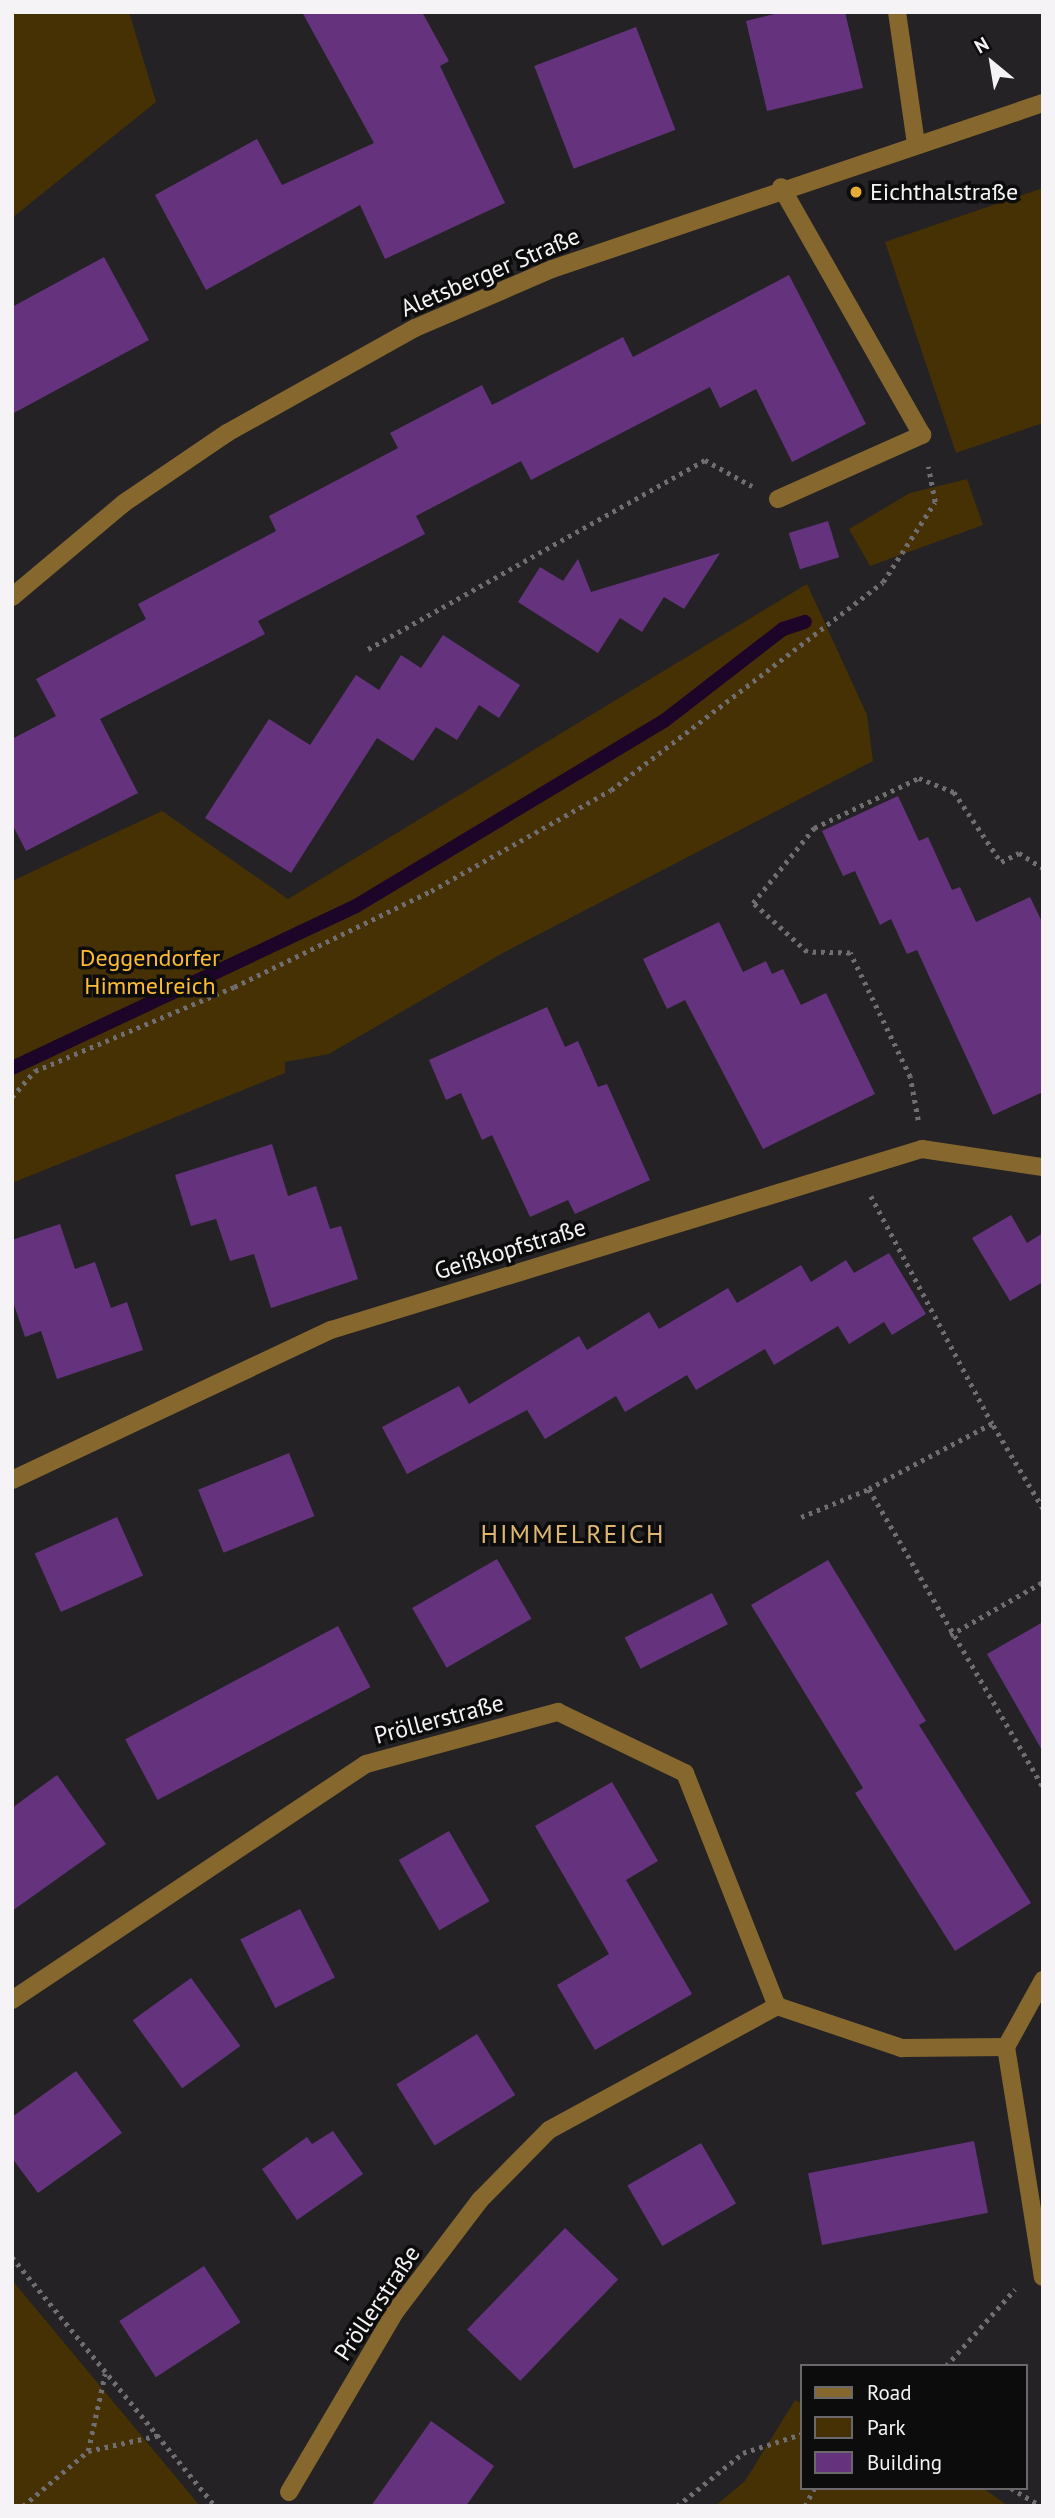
<!DOCTYPE html>
<meta charset="utf-8">
<style>
body{margin:0}
#map{position:relative;width:1055px;height:2518px;overflow:hidden;background:#242225;font-family:"PT Sans",sans-serif}
div>[style]{position:absolute}
.green>*{inset:0;background:#463105}
.stream>*{height:14px;margin:-7px;padding:0 7px;transform-origin:7px;border-radius:7px;background:#1d0429}
.building>*{inset:0;background:#65337e;transform-origin:0 0}
.path>*{height:4.5px;margin-top:-2.25px;transform-origin:0;background:repeating-linear-gradient(90deg,#706e71 0 3.5px,transparent 0 8.5px)}
.minor>*{height:18px;margin:-9px;padding:0 9px;transform-origin:9px;border-radius:9px;background:#86682e}
.dots>*{width:19px;height:19px;translate:-50% -50%;box-sizing:border-box;border:4px solid #0d0c0d;border-radius:50%}
span{translate:-50% -50%;white-space:nowrap;text-align:center;line-height:1.15;-webkit-text-stroke:7px #0d0c0d;paint-order:stroke}
.poi-label{font-size:24px;color:#f5f3f5}
.left{translate:0 -50%;text-align:left}
.street-label{font-size:24px;color:#f5f3f5}
.park-label{font-size:24px;color:#fdbc34}
.neighbourhood-label{font-size:26px;color:#dfb771;letter-spacing:2px}
.frame{position:absolute;inset:0;border:14px solid #f5f3f5;pointer-events:none}
.legend{position:absolute;left:800px;top:2364px;width:228px;height:126px;box-sizing:border-box;background:#0d0c0d;border:2px solid #6a686a;margin:0;padding:9px 12px;list-style:none;font-size:21px;color:#f5f3f5}
.legend li{display:flex;align-items:center;gap:14px;height:35px}
.legend b{width:35px;border:2px solid #6a686a}
.north{position:absolute;left:957px;top:28px;width:70px;height:70px;-webkit-text-stroke:5px #0d0c0d;paint-order:stroke;rotate:330deg;font-size:19px;font-weight:700;line-height:28px;text-align:center;color:#f5f3f5}
.north::after{content:'';display:block;margin:auto;width:24px;height:32px;background:#f5f3f5;clip-path:polygon(50% 0,100% 100%,50% 72%,0 100%)}
</style>
<div id="map">
<div class="green">
<div style="clip-path:polygon(12px 12px,129px 12px,156px 102px,12px 218px)"></div>
<div style="clip-path:polygon(1043px 188px,1043px 423px,956px 453px,885px 242px)"></div>
<div style="clip-path:polygon(967px 479px,983px 525px,870px 566px,849px 529px,910px 493px)"></div>
<div style="clip-path:polygon(807px 584px,867px 715px,873px 761px,501px 954px,329px 1054px,285px 1062px,285px 1073px,12px 1183px,12px 881px,162px 811px,288px 899px)"></div>
<div style="clip-path:polygon(12px 2280px,200px 2506px,12px 2506px)"></div>
<div style="clip-path:polygon(795px 2400px,801px 2403px,801px 2488px,983px 2488px,1008px 2506px,715px 2506px,745px 2481px)"></div>
</div>
<div class="stream">
<div style="left:12px;top:1068px;width:380px;rotate:-25.2deg"></div>
<div style="left:356px;top:906px;width:359px;rotate:-31deg"></div>
<div style="left:664px;top:721px;width:150px;rotate:-37.7deg"></div>
<div style="left:783px;top:629px;width:23px;rotate:-18deg"></div>
</div>
<div class="building">
<div style="clip-path:polygon(302px 12px,422px 12px,449px 61px,440px 66px,505px 203px,385px 259px,360px 205px,206px 290px,155px 195px,257px 139px,282px 185px,374px 143px)"></div>
<div style="clip-path:polygon(783px 12px,845px 12px,863px 88px,767px 111px,746px 21px)"></div>
<div style="left:636px;top:27px;width:110px;height:109px;rotate:69deg"></div>
<div style="clip-path:polygon(104px 257px,149px 340px,12px 414px,12px 307px)"></div>
<div style="clip-path:polygon(789px 275px,866px 424px,792px 462px,756px 389px,720px 408px,710px 387px,531px 480px,521px 461px,416px 516px,425px 534px,258px 621px,265px 634px,100px 719px,138px 793px,26px 851px,12px 824px,12px 739px,56px 716px,36px 679px,146px 619px,138px 604px,276px 531px,269px 516px,398px 448px,390px 433px,482px 385px,492px 405px,623px 337px,633px 357px)"></div>
<div style="left:828px;top:521px;width:38px;height:41px;rotate:73deg"></div>
<div style="clip-path:polygon(720px 553px,684px 609px,664px 597px,642px 632px,620px 618px,598px 653px,518px 602px,540px 567px,563px 581px,578px 559px,591px 592px)"></div>
<div style="clip-path:polygon(443px 635px,520px 685px,499px 718px,479px 705px,457px 740px,436px 727px,413px 761px,377px 738px,291px 873px,205px 818px,269px 719px,310px 745px,356px 675px,379px 690px,401px 655px,421px 668px)"></div>
<div style="clip-path:polygon(898px 796px,919px 841px,928px 837px,952px 890px,960px 887px,976px 922px,1030px 897px,1043px 924px,1043px 1092px,993px 1115px,917px 950px,907px 954px,891px 919px,880px 925px,855px 871px,843px 876px,822px 831px)"></div>
<div style="clip-path:polygon(719px 922px,743px 972px,766px 961px,772px 974px,783px 969px,801px 1005px,826px 993px,875px 1094px,763px 1149px,685px 1000px,667px 1009px,643px 959px)"></div>
<div style="clip-path:polygon(547px 1007px,565px 1047px,578px 1041px,598px 1087px,607px 1084px,650px 1180px,575px 1214px,568px 1200px,530px 1217px,492px 1135px,482px 1140px,461px 1093px,446px 1100px,429px 1060px)"></div>
<div style="clip-path:polygon(272px 1144px,288px 1196px,316px 1186px,330px 1229px,341px 1226px,358px 1279px,271px 1308px,254px 1254px,230px 1261px,216px 1219px,191px 1226px,175px 1175px)"></div>
<div style="clip-path:polygon(1011px 1215px,1027px 1243px,1043px 1233px,1043px 1282px,1010px 1301px,972px 1238px)"></div>
<div style="clip-path:polygon(60px 1224px,75px 1269px,95px 1262px,111px 1308px,127px 1302px,143px 1350px,57px 1379px,41px 1331px,25px 1337px,12px 1299px,12px 1240px)"></div>
<div style="clip-path:polygon(889px 1253px,926px 1314px,892px 1335px,884px 1322px,849px 1344px,838px 1326px,774px 1365px,765px 1349px,696px 1390px,687px 1375px,625px 1412px,616px 1396px,545px 1439px,527px 1410px,407px 1474px,382px 1427px,459px 1386px,469px 1404px,579px 1336px,587px 1350px,649px 1312px,659px 1329px,728px 1288px,737px 1303px,801px 1265px,811px 1282px,846px 1260px,854px 1273px)"></div>
<div style="left:289px;top:1453px;width:68px;height:98px;rotate:68deg"></div>
<div style="left:117px;top:1517px;width:64px;height:90px;rotate:66deg"></div>
<div style="left:497px;top:1559px;width:69px;height:98px;rotate:60deg"></div>
<div style="clip-path:polygon(828px 1560px,926px 1721px,919px 1725px,1031px 1903px,955px 1951px,855px 1793px,863px 1788px,751px 1605px)"></div>
<div style="left:712px;top:1593px;width:35px;height:98px;rotate:63deg"></div>
<div style="clip-path:polygon(1043px 1622px,1043px 1752px,987px 1654px)"></div>
<div style="left:338px;top:1626px;width:69px;height:241px;rotate:62deg"></div>
<div style="clip-path:polygon(57px 1775px,106px 1844px,12px 1911px,12px 1808px)"></div>
<div style="clip-path:polygon(612px 1782px,658px 1861px,626px 1880px,692px 1994px,595px 2050px,557px 1985px,609px 1954px,535px 1826px)"></div>
<div style="left:449px;top:1831px;width:81px;height:58px;rotate:60deg"></div>
<div style="left:300px;top:1909px;width:77px;height:67px;rotate:63deg"></div>
<div style="left:191px;top:1978px;width:84px;height:72px;rotate:54deg"></div>
<div style="left:477px;top:2034px;width:72px;height:95px;rotate:58deg"></div>
<div style="clip-path:polygon(76px 2071px,122px 2133px,38px 2193px,12px 2158px,12px 2117px)"></div>
<div style="clip-path:polygon(333px 2131px,363px 2174px,297px 2220px,262px 2169px,307px 2137px,312px 2144px)"></div>
<div style="left:974px;top:2141px;width:73px;height:169px;rotate:79deg"></div>
<div style="left:701px;top:2143px;width:70px;height:85px;rotate:60deg"></div>
<div style="left:565px;top:2228px;width:74px;height:141px;rotate:44deg"></div>
<div style="left:204px;top:2266px;width:67px;height:101px;rotate:57deg"></div>
<div style="clip-path:polygon(431px 2421px,494px 2466px,466px 2506px,371px 2506px)"></div>
</div>
<div class="path">
<div style="left:368px;top:649px;width:386px;rotate:-29.3deg"></div>
<div style="left:705px;top:460px;width:54px;rotate:29deg"></div>
<div style="left:12px;top:1097px;width:35px;rotate:-49deg"></div>
<div style="left:35px;top:1071px;width:216px;rotate:-22.9deg"></div>
<div style="left:234px;top:987px;width:219px;rotate:-26deg"></div>
<div style="left:431px;top:891px;width:206px;rotate:-29.3deg"></div>
<div style="left:611px;top:790px;width:342px;rotate:-37.4deg"></div>
<div style="left:883px;top:582px;width:95px;rotate:-57deg"></div>
<div style="left:935px;top:502px;width:36px;rotate:-101deg"></div>
<div style="left:918px;top:1120px;width:44px;rotate:-100.5deg"></div>
<div style="left:910px;top:1077px;width:138px;rotate:-115.8deg"></div>
<div style="left:850px;top:953px;width:43px;rotate:-178.7deg"></div>
<div style="left:807px;top:952px;width:73px;rotate:-137.8deg"></div>
<div style="left:753px;top:903px;width:97px;rotate:-50.9deg"></div>
<div style="left:814px;top:828px;width:116px;rotate:-25.5deg"></div>
<div style="left:919px;top:778px;width:38px;rotate:22deg"></div>
<div style="left:954px;top:792px;width:84px;rotate:56.1deg"></div>
<div style="left:1001px;top:862px;width:20px;rotate:-27deg"></div>
<div style="left:1019px;top:853px;width:28px;rotate:32deg"></div>
<div style="left:871px;top:1196px;width:258px;rotate:62deg"></div>
<div style="left:1043px;top:1509px;width:99px;rotate:-121deg"></div>
<div style="left:992px;top:1424px;width:139px;rotate:152.1deg"></div>
<div style="left:869px;top:1489px;width:345px;rotate:59.7deg"></div>
<div style="left:801px;top:1517px;width:74px;rotate:-22.4deg"></div>
<div style="left:950px;top:1635px;width:107px;rotate:-29.7deg"></div>
<div style="left:12px;top:2257px;width:321px;rotate:50.8deg"></div>
<div style="left:946px;top:2366px;width:103px;rotate:-48.1deg"></div>
<div style="left:88px;top:2451px;width:79px;rotate:-77.6deg"></div>
<div style="left:1011px;top:2488px;width:35px;rotate:31deg"></div>
<div style="left:23px;top:2506px;width:85px;rotate:-40.2deg"></div>
<div style="left:88px;top:2451px;width:74px;rotate:-12.5deg"></div>
<div style="left:677px;top:2506px;width:85px;rotate:-38.8deg"></div>
<div style="left:743px;top:2453px;width:61px;rotate:-18.1deg"></div>
<div style="left:805px;top:2506px;width:20px;rotate:-63deg"></div>
</div>
<div class="minor">
<div style="left:897px;top:12px;width:133px;rotate:81.8deg"></div>
<div style="left:778px;top:499px;width:158px;rotate:-24deg"></div>
<div style="left:922px;top:435px;width:285px;rotate:-119.6deg"></div>
<div style="left:12px;top:597px;width:146px;rotate:-40deg"></div>
<div style="left:124px;top:503px;width:125px;rotate:-34.2deg"></div>
<div style="left:227px;top:433px;width:215px;rotate:-29.2deg"></div>
<div style="left:415px;top:328px;width:149px;rotate:-23.3deg"></div>
<div style="left:552px;top:269px;width:518px;rotate:-18.68deg"></div>
<div style="left:12px;top:1480px;width:353px;rotate:-25.2deg"></div>
<div style="left:331px;top:1330px;width:618px;rotate:-17.03deg"></div>
<div style="left:922px;top:1149px;width:122px;rotate:8.5deg"></div>
<div style="left:1043px;top:1980px;width:77px;rotate:118.9deg"></div>
<div style="left:1006px;top:2047px;width:233px;rotate:80.9deg"></div>
<div style="left:12px;top:2000px;width:425px;rotate:-33.7deg"></div>
<div style="left:366px;top:1764px;width:199px;rotate:-15.2deg"></div>
<div style="left:558px;top:1712px;width:141px;rotate:25.7deg"></div>
<div style="left:685px;top:1773px;width:251px;rotate:68.5deg"></div>
<div style="left:289px;top:2492px;width:209px;rotate:-59.5deg"></div>
<div style="left:395px;top:2312px;width:141px;rotate:-52.8deg"></div>
<div style="left:480px;top:2200px;width:98px;rotate:-45.4deg"></div>
<div style="left:549px;top:2130px;width:260px;rotate:-28.5deg"></div>
<div style="left:777px;top:2006px;width:132px;rotate:18.6deg"></div>
<div style="left:902px;top:2048px;width:104px;rotate:-0.6deg"></div>
</div>
<div class="dots">
<div style="left:856px;top:192px;background:#e6ac36"></div>
</div>
<div class="poi-label">
<span class="left" style="left:870px;top:192px">Eichthalstraße</span>
</div>
<div class="street-label">
<span style="left:490px;top:272px;rotate:-23deg">Aletsberger Straße</span>
<span style="left:510px;top:1249px;rotate:-17deg">Geißkopfstraße</span>
<span style="left:439px;top:1719px;rotate:-15deg">Pröllerstraße</span>
<span style="left:377px;top:2303px;rotate:-56deg">Pröllerstraße</span>
</div>
<div class="park-label">
<span style="left:150px;top:972px">Deggendorfer<br>Himmelreich</span>
</div>
<div class="neighbourhood-label">
<span style="left:573px;top:1534px">HIMMELREICH</span>
</div>
<div class="frame"></div>
<ul class="legend">
<li><b style="height:9px;background:#86682e"></b>Road</li>
<li><b style="height:19px;background:#463105"></b>Park</li>
<li><b style="height:19px;background:#65337e"></b>Building</li>
</ul>
<div class="north">N</div>
</div>
